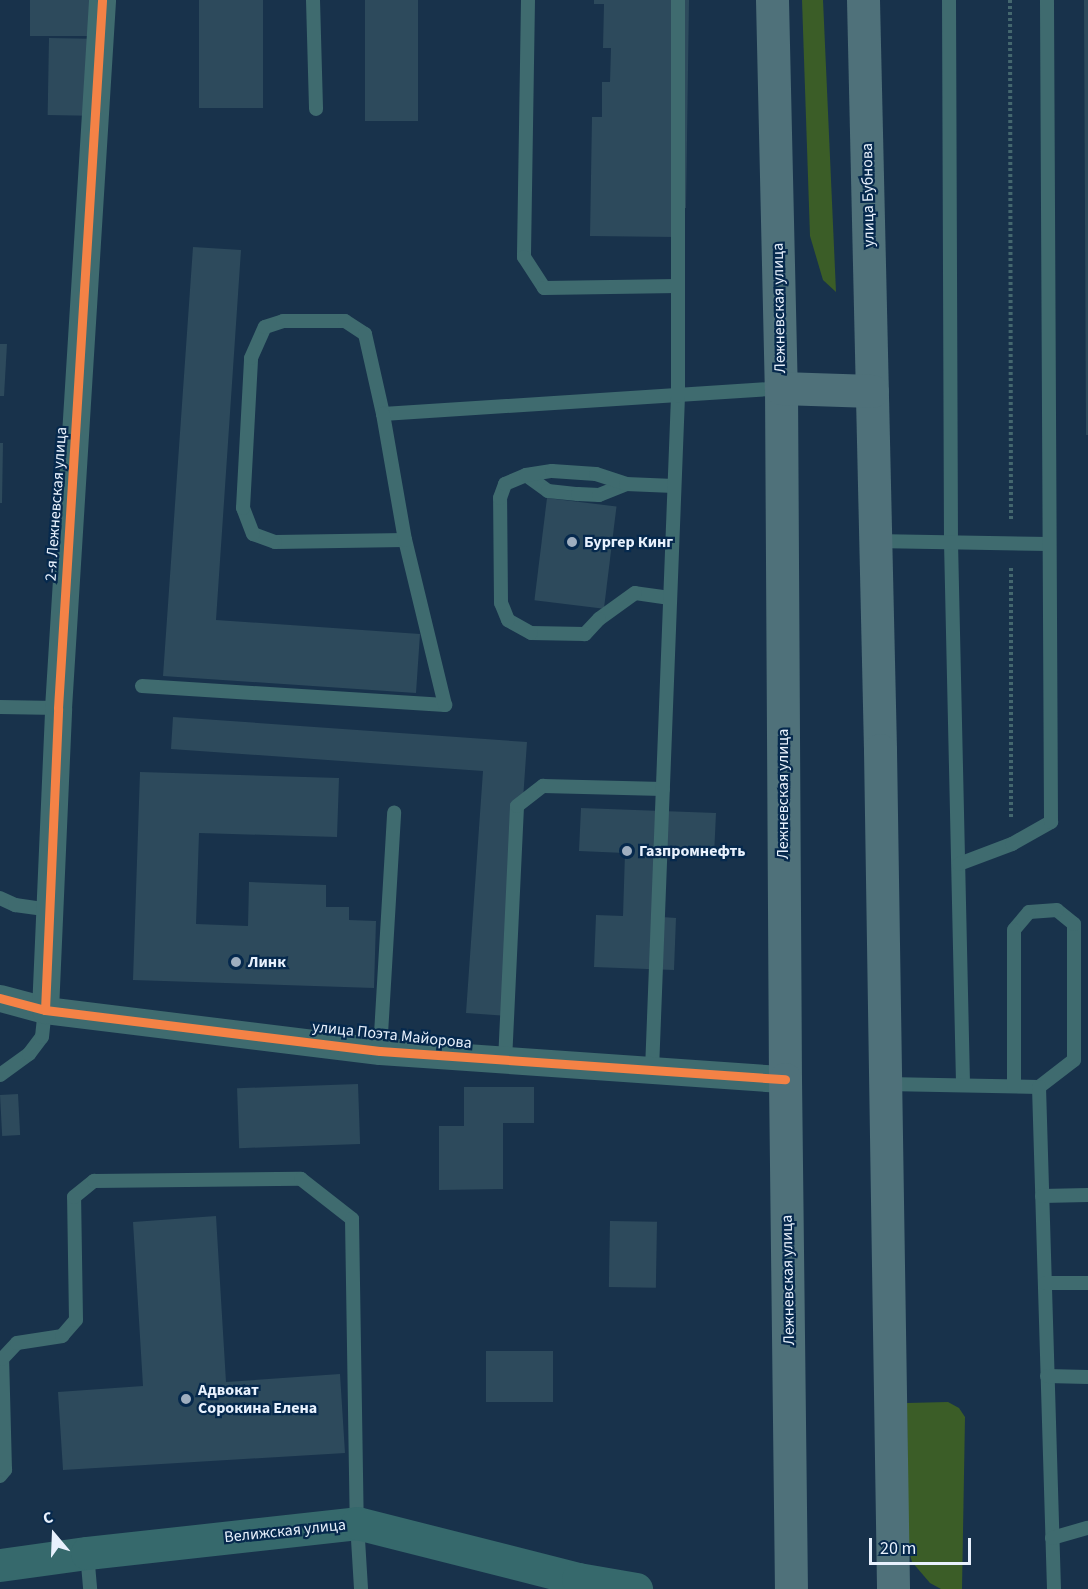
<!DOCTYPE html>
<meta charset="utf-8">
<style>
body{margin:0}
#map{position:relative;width:1088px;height:1589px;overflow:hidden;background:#18324b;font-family:"Source Sans 3",sans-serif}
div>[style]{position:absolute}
.green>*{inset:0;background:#3b5d27}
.building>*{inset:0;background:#2d4a5c;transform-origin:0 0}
.path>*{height:4px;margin-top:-2px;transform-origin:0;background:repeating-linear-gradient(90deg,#44676e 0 3px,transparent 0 6px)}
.lane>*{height:14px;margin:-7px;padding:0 7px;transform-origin:7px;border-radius:7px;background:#3f6b6f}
.street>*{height:27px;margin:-13.5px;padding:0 13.5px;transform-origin:13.5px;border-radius:13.5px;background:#3f6b6f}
.secondary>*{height:33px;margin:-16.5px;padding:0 16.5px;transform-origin:16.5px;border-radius:16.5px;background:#36696c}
.highway>*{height:33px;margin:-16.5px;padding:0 16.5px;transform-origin:16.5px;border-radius:16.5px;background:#4f717a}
.cycleway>*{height:9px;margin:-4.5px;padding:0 4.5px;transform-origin:4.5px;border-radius:4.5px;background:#f48246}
.dots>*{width:16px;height:16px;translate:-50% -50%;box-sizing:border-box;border:3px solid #06294d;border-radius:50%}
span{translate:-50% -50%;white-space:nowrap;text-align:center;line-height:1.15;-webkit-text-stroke:4.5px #06294d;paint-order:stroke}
.street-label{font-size:16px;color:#e8f1fd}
.poi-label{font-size:16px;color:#e8f1fd;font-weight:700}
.left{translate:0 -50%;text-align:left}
.north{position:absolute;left:24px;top:1505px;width:60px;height:60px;-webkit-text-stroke:4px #06294d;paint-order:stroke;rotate:341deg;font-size:16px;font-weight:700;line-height:24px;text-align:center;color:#e8f1fd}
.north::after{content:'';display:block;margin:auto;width:21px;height:27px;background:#e8f1fd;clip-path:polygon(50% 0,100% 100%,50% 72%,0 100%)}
.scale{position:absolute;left:869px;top:1538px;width:102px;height:27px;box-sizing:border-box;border:3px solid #e8f1fd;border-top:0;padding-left:8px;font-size:18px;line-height:21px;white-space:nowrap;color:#e8f1fd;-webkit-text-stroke:4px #06294d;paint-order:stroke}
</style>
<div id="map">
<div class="green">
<div style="clip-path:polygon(802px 0,823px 0,836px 292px,823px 280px,810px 236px)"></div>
<div style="clip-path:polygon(948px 1402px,959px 1408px,965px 1417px,962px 1589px,941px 1589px,930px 1583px,912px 1562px,908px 1547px,907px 1403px)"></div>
</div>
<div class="building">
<div style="left:30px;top:0;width:59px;height:36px"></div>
<div style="left:199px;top:0;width:64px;height:108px"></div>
<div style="left:365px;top:0;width:53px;height:121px"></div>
<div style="clip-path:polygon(594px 0,689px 0,686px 208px,677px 208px,676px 237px,590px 236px,592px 117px,602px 117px,602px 82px,610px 82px,611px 48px,603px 48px,604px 4px,594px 4px)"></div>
<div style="clip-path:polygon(1084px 0,1088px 0,1088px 435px,1086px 435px)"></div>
<div style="left:49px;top:38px;width:41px;height:77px;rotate:1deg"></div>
<div style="clip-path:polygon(193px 247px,241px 250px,216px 620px,420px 634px,416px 693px,163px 676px)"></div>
<div style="clip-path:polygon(0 344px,7px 344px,4px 396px,0 396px)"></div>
<div style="clip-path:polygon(0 443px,3px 443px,2px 503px,0 503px)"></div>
<div style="left:547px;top:498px;width:70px;height:103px;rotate:7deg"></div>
<div style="clip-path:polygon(173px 717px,527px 742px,508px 1016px,466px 1013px,483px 771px,171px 749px)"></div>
<div style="clip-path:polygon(140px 772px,339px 778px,337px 837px,199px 833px,196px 924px,248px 926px,249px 882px,326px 885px,326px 907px,349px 907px,349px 920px,376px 921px,374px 988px,133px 980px)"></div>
<div style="clip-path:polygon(581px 808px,716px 813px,714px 856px,664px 854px,662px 917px,676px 918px,674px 970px,594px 967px,596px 915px,623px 916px,625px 853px,579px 851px)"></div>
<div style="left:358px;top:1084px;width:60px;height:121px;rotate:88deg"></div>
<div style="clip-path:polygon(464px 1087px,534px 1087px,534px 1123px,503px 1123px,503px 1189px,439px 1190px,439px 1126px,464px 1126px)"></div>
<div style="left:18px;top:1094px;width:41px;height:18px;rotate:87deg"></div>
<div style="clip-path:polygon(216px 1216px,226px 1382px,340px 1374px,345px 1453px,63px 1470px,58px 1392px,143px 1386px,133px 1222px)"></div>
<div style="left:610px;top:1221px;width:47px;height:66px;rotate:1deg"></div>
<div style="left:486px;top:1351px;width:67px;height:51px"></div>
</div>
<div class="path">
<div style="left:1010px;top:0;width:521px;rotate:89.89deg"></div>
<div style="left:1011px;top:568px;width:250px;rotate:90deg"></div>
</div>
<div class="lane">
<div style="left:313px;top:0;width:109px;rotate:88.4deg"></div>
<div style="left:528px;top:0;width:257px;rotate:90.9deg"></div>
<div style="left:524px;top:257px;width:37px;rotate:57deg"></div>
<div style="left:544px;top:288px;width:134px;rotate:-0.9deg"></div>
<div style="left:949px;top:0;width:542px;rotate:89.79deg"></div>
<div style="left:951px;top:542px;width:543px;rotate:88.73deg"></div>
<div style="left:526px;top:475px;width:27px;rotate:36deg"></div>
<div style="left:548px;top:491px;width:30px;rotate:6deg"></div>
<div style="left:578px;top:494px;width:21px;rotate:3deg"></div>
<div style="left:599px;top:495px;width:29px;rotate:-22deg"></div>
<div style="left:405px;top:540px;width:130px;rotate:179.1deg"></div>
<div style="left:275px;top:542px;width:23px;rotate:-160deg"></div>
<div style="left:253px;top:534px;width:28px;rotate:-111deg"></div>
<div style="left:243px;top:508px;width:150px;rotate:-86.9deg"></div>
<div style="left:251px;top:358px;width:34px;rotate:-66deg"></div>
<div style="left:265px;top:327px;width:19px;rotate:-18deg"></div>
<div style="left:283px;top:321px;width:62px"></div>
<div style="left:345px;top:321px;width:24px;rotate:33deg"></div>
<div style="left:365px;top:334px;width:82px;rotate:77.3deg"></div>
<div style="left:383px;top:414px;width:399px;rotate:-3.7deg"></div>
<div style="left:874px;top:541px;width:175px;rotate:1deg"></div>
<div style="left:670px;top:598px;width:35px;rotate:-172deg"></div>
<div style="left:635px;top:593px;width:44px;rotate:144.2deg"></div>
<div style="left:599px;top:619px;width:21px;rotate:133deg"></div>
<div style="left:585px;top:634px;width:54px;rotate:-178.9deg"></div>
<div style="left:531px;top:633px;width:26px;rotate:-151deg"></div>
<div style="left:508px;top:620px;width:18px;rotate:-112deg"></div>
<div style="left:501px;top:603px;width:105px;rotate:-90.5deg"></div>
<div style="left:500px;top:498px;width:15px;rotate:-70deg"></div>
<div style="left:505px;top:484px;width:23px;rotate:-23deg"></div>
<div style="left:526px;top:475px;width:26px;rotate:-9deg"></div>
<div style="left:552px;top:471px;width:44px;rotate:3.9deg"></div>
<div style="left:596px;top:474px;width:32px;rotate:18deg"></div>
<div style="left:626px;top:484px;width:48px;rotate:2.4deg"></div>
<div style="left:142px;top:686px;width:304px;rotate:3.6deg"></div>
<div style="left:445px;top:705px;width:170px;rotate:-103.6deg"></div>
<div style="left:405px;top:540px;width:128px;rotate:-99.9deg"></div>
<div style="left:0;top:707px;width:58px;rotate:1deg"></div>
<div style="left:959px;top:864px;width:57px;rotate:-20.7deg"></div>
<div style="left:1012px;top:844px;width:45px;rotate:-29.4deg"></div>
<div style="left:1051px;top:822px;width:822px;rotate:-90.28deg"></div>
<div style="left:0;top:898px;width:17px;rotate:25deg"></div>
<div style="left:15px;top:905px;width:35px;rotate:8deg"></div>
<div style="left:380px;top:1051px;width:239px;rotate:-86.6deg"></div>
<div style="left:505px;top:1061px;width:255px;rotate:-87.3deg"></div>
<div style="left:517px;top:806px;width:33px;rotate:-38deg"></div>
<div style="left:543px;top:786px;width:120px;rotate:1.4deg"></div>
<div style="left:652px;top:1070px;width:675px;rotate:-87.79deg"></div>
<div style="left:678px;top:396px;width:396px;rotate:-90deg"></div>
<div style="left:0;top:1075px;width:36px;rotate:-36deg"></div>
<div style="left:29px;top:1054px;width:21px;rotate:-53deg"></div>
<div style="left:42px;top:1037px;width:27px;rotate:-84deg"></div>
<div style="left:886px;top:1084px;width:153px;rotate:1.1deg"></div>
<div style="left:1039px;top:1087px;width:44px;rotate:-37.6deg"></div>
<div style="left:1074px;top:1060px;width:136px;rotate:-90deg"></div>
<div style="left:1074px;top:924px;width:22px;rotate:-141deg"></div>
<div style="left:1057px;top:910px;width:28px;rotate:176deg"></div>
<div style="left:1029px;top:912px;width:23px;rotate:130deg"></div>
<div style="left:1014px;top:930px;width:156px;rotate:90deg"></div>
<div style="left:1039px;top:1087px;width:502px;rotate:88.29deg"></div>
<div style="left:1042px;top:1196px;width:46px;rotate:-1.2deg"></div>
<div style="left:1045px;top:1283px;width:43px"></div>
<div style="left:1047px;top:1376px;width:41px;rotate:1.4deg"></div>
<div style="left:0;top:1476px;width:8px;rotate:-50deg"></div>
<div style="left:5px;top:1470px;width:111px;rotate:-91.5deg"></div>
<div style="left:2px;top:1359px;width:22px;rotate:-47deg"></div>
<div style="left:17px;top:1343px;width:46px;rotate:-8.8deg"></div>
<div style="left:62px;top:1336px;width:21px;rotate:-49deg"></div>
<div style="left:76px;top:1320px;width:123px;rotate:-90.9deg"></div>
<div style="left:74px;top:1197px;width:26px;rotate:-39deg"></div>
<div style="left:94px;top:1181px;width:207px;rotate:-0.6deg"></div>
<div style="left:301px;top:1179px;width:65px;rotate:38.1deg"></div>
<div style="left:352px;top:1219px;width:304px;rotate:89.1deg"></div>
<div style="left:357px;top:1523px;width:66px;rotate:86.5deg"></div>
<div style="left:1052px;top:1538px;width:37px;rotate:-16deg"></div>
<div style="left:87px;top:1553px;width:36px;rotate:85deg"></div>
</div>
<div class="street">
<div style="left:0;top:998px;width:47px;rotate:14.9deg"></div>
<div style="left:45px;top:1010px;width:337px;rotate:7deg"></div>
<div style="left:380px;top:1051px;width:406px;rotate:4deg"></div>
<div style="left:45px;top:1010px;width:302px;rotate:-87.5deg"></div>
<div style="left:58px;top:708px;width:709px;rotate:-86.44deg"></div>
</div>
<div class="secondary">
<div style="left:0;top:1565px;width:88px;rotate:-7.9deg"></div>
<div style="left:87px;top:1553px;width:272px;rotate:-6.3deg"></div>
<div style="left:357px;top:1523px;width:228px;rotate:14.2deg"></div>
<div style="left:578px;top:1579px;width:59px;rotate:9.8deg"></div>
</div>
<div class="highway">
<div style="left:772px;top:0;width:388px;rotate:88.7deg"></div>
<div style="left:781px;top:388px;width:691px;rotate:89.67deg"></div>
<div style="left:785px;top:1079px;width:510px;rotate:89.33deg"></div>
<div style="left:863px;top:0;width:750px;rotate:88.7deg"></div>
<div style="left:880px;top:750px;width:839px;rotate:89.11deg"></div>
<div style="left:781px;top:388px;width:91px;rotate:1.9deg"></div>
</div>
<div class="cycleway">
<div style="left:0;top:998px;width:47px;rotate:14.9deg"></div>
<div style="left:45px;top:1010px;width:337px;rotate:7deg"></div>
<div style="left:380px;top:1051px;width:406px;rotate:4deg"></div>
<div style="left:45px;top:1010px;width:302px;rotate:-87.5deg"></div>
<div style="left:58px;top:708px;width:709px;rotate:-86.44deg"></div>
</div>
<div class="dots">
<div style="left:572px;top:542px;background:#9faebf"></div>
<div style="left:627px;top:851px;background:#9faebf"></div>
<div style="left:236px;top:962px;background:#9faebf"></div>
<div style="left:186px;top:1399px;background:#9faebf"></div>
</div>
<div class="street-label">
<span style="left:868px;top:195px;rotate:-91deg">улица Бубнова</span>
<span style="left:779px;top:308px;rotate:-91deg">Лежневская улица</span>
<span style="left:56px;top:504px;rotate:-86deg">2-я Лежневская улица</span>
<span style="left:783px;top:794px;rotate:-90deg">Лежневская улица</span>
<span style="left:392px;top:1035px;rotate:6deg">улица Поэта Майорова</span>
<span style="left:788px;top:1280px;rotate:-91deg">Лежневская улица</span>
<span style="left:285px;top:1531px;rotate:-6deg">Велижская улица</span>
</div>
<div class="poi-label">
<span class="left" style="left:584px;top:542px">Бургер Кинг</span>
<span class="left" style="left:639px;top:851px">Газпромнефть</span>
<span class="left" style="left:248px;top:962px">Линк</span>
<span class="left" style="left:198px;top:1399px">Адвокат<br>Сорокина Елена</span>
</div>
<div class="north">С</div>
<div class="scale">20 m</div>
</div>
